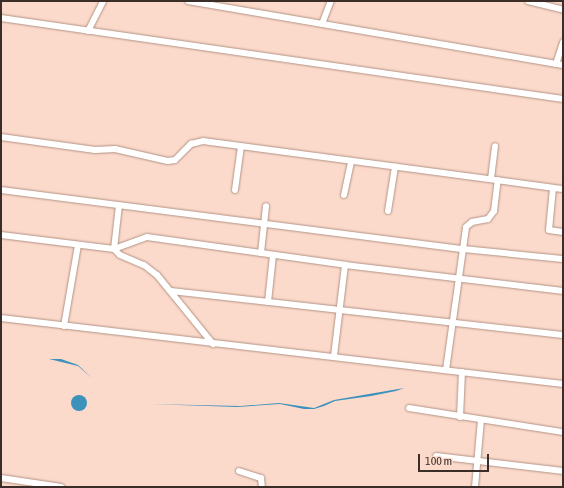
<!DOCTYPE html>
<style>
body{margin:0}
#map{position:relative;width:564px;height:488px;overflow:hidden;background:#fcdacb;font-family:"Asap Condensed",sans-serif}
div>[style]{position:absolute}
.water>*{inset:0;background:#3d92bc}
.round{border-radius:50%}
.roads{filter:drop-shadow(0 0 1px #b29385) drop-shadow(0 0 1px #b29385)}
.minor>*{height:6px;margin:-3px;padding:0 3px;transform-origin:3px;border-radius:3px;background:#fff}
span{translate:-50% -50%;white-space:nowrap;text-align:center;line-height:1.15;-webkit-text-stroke:4px #fcdacb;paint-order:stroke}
.frame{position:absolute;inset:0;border:2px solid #3b2e29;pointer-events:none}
.scale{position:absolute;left:418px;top:454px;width:71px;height:18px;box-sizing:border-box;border:2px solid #3b2e29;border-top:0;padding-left:5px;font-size:12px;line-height:14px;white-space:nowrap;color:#3b2e29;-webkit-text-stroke:3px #fcdacb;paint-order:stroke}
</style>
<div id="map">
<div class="water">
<div style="clip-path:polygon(49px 359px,61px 359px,78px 365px,93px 379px,107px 398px,137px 400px,147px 404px,137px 400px,107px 398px,93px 379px,78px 366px)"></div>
<div style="clip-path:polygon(404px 388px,396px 391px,371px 396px,335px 401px,324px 406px,314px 409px,304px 409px,280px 404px,237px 407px,150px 404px,240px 406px,279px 403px,314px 408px,334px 400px)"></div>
<div class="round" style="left:71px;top:395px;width:16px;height:16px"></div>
</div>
<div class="roads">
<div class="minor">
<div style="left:188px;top:1px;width:380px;rotate:9.7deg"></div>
<div style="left:528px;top:1px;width:36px;rotate:14deg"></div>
<div style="left:1px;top:18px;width:568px;rotate:8.2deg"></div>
<div style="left:322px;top:24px;width:25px;rotate:-69deg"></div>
<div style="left:88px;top:31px;width:34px;rotate:-63deg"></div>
<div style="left:556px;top:64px;width:23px;rotate:-72deg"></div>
<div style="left:1px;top:137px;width:95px;rotate:7.9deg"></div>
<div style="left:95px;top:150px;width:20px;rotate:-3deg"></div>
<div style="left:115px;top:149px;width:54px;rotate:12.8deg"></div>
<div style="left:168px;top:161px;width:7px;rotate:-8deg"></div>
<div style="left:175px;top:160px;width:23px;rotate:-45deg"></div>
<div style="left:191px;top:144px;width:12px;rotate:-14deg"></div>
<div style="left:203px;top:141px;width:353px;rotate:7.6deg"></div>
<div style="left:491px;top:179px;width:33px;rotate:-83deg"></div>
<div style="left:563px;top:189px;width:10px;rotate:-174deg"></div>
<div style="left:553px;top:188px;width:42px;rotate:95.4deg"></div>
<div style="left:549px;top:230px;width:14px;rotate:8deg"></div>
<div style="left:1px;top:190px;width:466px;rotate:7.3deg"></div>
<div style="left:463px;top:249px;width:100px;rotate:5.7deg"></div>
<div style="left:235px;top:190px;width:44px;rotate:-82.2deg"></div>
<div style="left:344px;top:195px;width:35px;rotate:-78deg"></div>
<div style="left:388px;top:211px;width:45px;rotate:-81deg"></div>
<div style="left:1px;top:235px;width:114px;rotate:7.1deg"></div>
<div style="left:114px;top:249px;width:35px;rotate:-20deg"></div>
<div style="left:147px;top:237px;width:200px;rotate:8deg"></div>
<div style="left:345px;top:265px;width:220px;rotate:6.8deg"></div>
<div style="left:114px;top:249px;width:8px;rotate:45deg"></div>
<div style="left:120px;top:255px;width:26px;rotate:23deg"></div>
<div style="left:144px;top:265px;width:16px;rotate:38deg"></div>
<div style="left:157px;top:275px;width:89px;rotate:50.9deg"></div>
<div style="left:114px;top:249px;width:44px;rotate:-83.5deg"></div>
<div style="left:261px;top:253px;width:47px;rotate:-83.9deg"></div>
<div style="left:171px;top:291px;width:394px;rotate:6.4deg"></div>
<div style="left:268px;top:302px;width:47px;rotate:-83.9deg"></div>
<div style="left:1px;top:318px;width:566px;rotate:6.7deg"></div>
<div style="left:64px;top:326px;width:82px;rotate:-80.2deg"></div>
<div style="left:334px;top:356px;width:92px;rotate:-83.1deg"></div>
<div style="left:446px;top:370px;width:144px;rotate:-82deg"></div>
<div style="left:466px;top:227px;width:8px;rotate:-40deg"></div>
<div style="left:472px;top:222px;width:16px;rotate:-11deg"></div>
<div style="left:488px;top:219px;width:10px;rotate:-53deg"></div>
<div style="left:494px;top:211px;width:31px;rotate:-83deg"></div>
<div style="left:409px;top:408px;width:156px;rotate:8.9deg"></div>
<div style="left:460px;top:417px;width:45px;rotate:-87.5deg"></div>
<div style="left:436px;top:456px;width:128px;rotate:6.7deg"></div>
<div style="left:239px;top:471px;width:23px;rotate:18deg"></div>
<div style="left:261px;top:478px;width:9px;rotate:84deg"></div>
<div style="left:1px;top:478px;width:61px;rotate:8.5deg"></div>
<div style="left:475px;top:487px;width:67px;rotate:-84.9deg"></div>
</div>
</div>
<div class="frame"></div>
<div class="scale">100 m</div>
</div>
